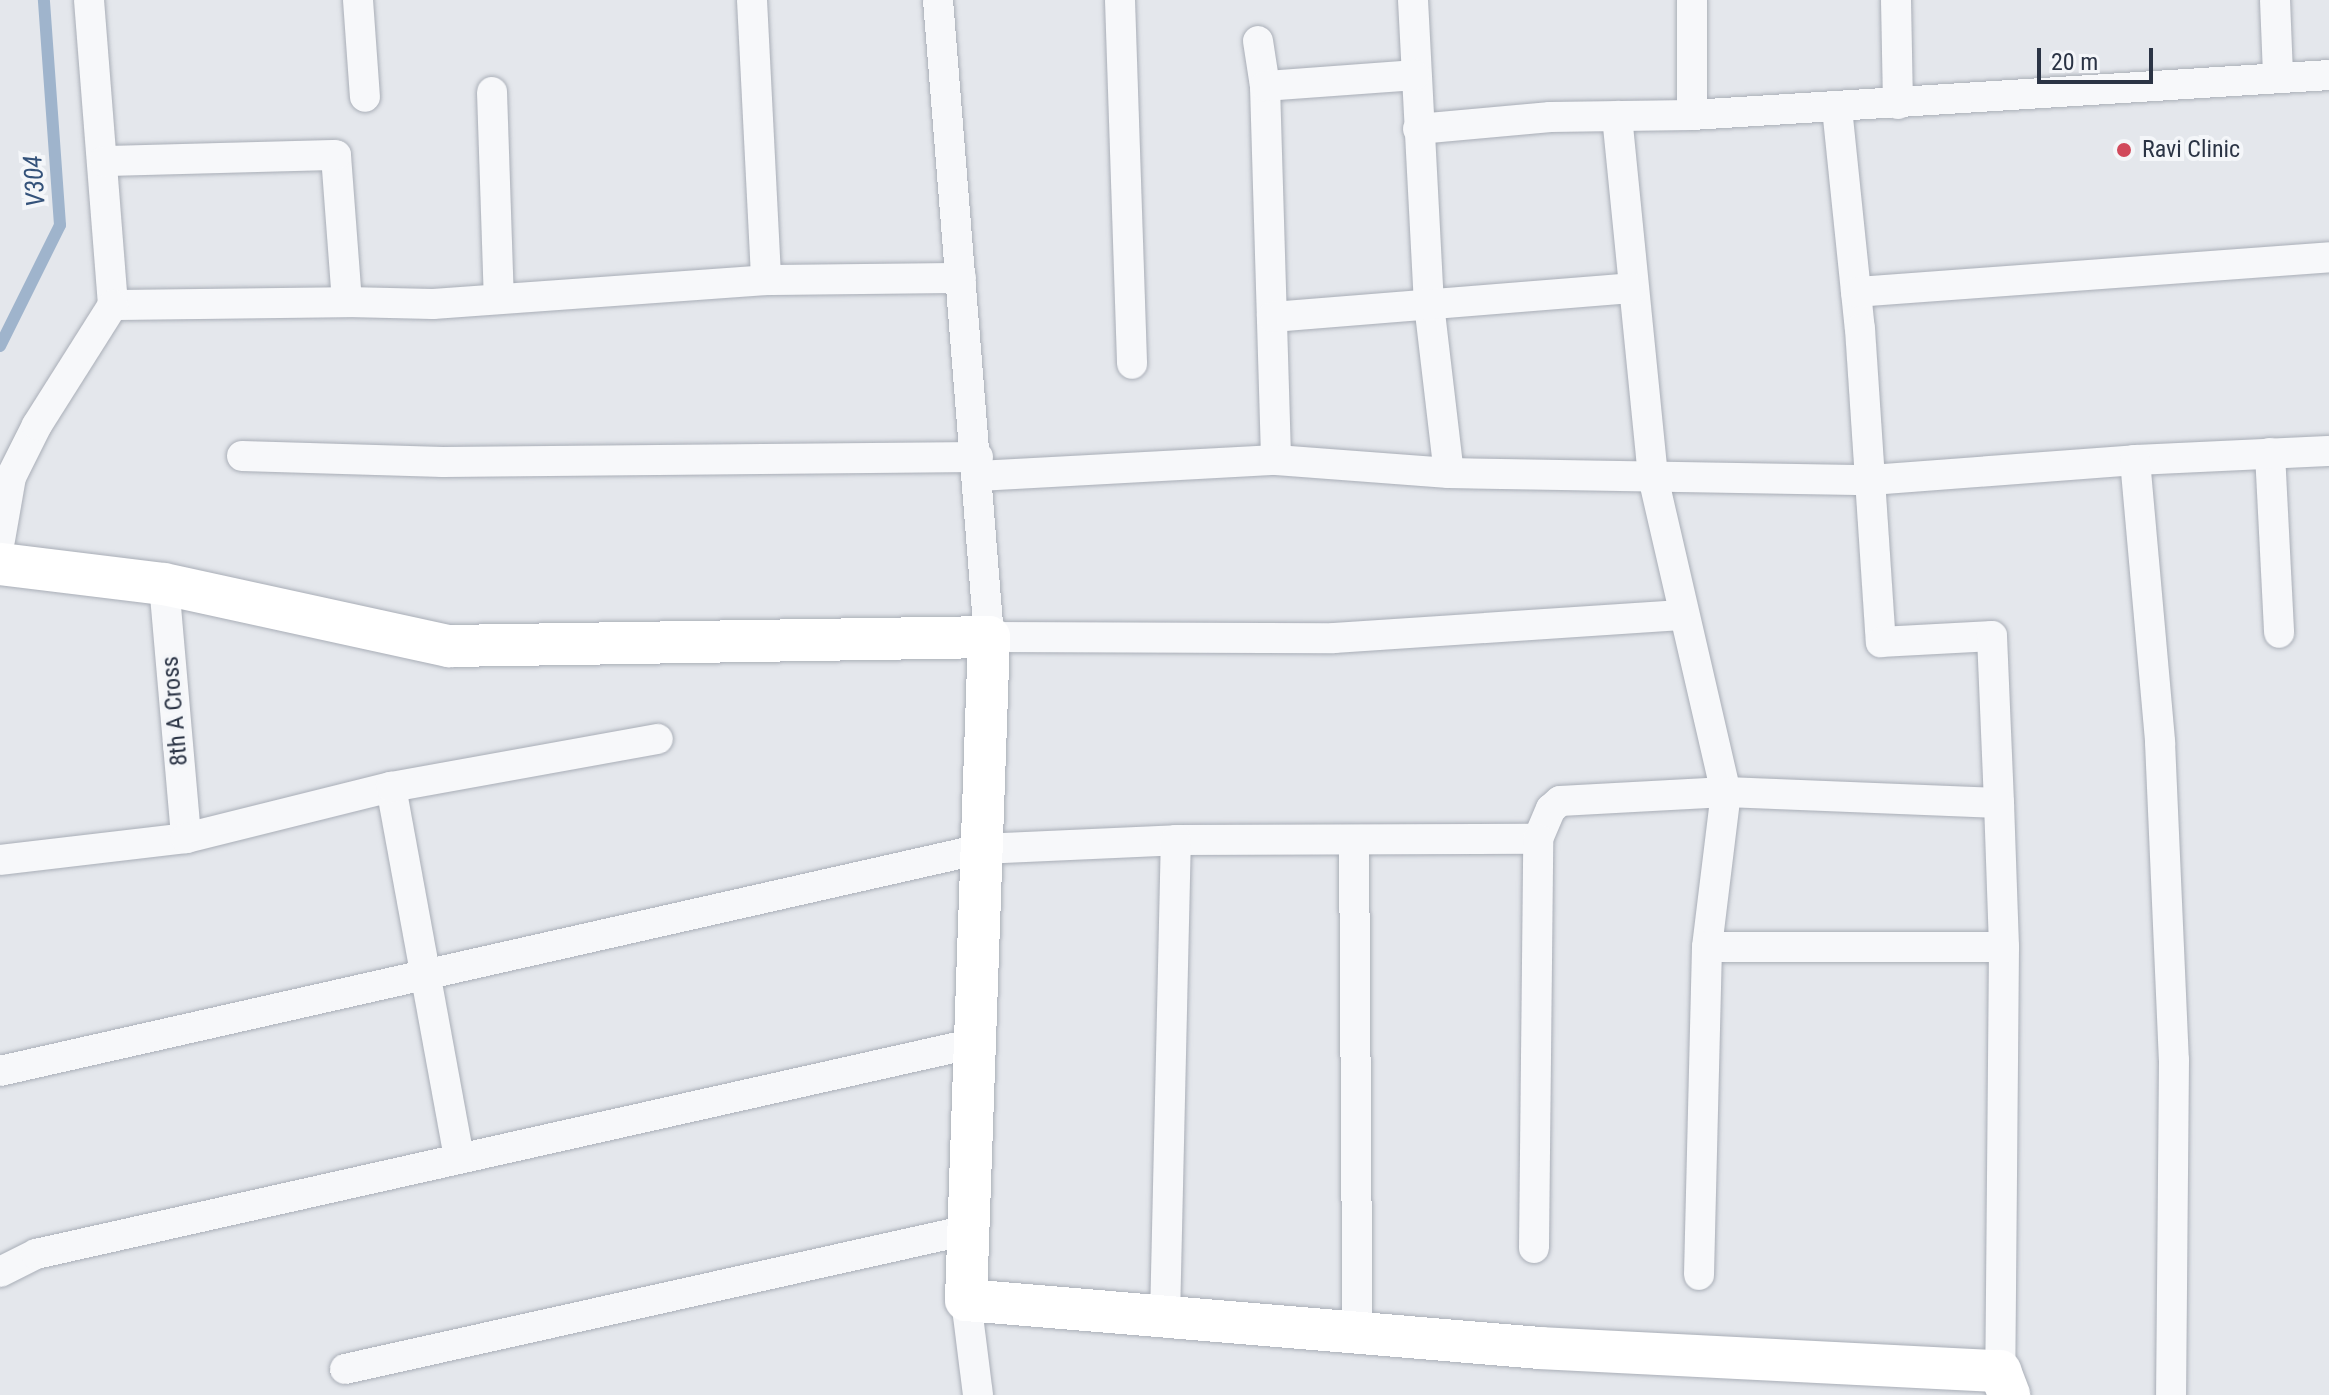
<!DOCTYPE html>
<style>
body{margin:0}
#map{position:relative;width:2329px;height:1395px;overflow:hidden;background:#e4e7ec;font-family:"Roboto Condensed",sans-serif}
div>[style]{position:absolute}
.stream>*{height:12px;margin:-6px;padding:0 6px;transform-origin:6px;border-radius:6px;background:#9fb4cc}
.roads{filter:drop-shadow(0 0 2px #a9aeb7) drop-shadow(0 0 2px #a9aeb7)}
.street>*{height:30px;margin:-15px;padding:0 15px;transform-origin:15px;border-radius:15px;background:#f7f8fa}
.secondary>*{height:42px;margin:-21px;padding:0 21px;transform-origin:21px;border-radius:21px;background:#fff}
.dots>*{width:22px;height:22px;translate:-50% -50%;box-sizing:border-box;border:4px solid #f4f6f9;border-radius:50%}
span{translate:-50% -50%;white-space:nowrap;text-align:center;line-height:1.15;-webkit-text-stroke:8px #f4f6f9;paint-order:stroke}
.poi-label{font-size:24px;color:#2b3445}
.left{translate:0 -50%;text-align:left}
.street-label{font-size:24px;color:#2b3445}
.water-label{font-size:26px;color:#34527a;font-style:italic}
.scale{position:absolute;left:2037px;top:48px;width:116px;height:36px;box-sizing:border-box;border:4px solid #2b3445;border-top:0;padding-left:10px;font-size:24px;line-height:28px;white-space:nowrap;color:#2b3445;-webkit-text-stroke:6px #f4f6f9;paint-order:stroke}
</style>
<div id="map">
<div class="stream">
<div style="left:0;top:346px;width:135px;rotate:-63.6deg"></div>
<div style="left:60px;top:225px;width:226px;rotate:-94.1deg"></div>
</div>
<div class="roads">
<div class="street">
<div style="left:89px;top:0;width:306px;rotate:85.5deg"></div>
<div style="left:113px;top:305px;width:234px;rotate:-0.7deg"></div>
<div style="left:347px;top:302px;width:147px;rotate:-94.3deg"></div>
<div style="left:336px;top:155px;width:232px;rotate:178.5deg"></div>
<div style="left:358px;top:0;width:97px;rotate:85.9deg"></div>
<div style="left:752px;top:0;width:280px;rotate:87.1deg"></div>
<div style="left:766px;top:280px;width:195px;rotate:-0.6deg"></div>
<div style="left:938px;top:0;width:639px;rotate:85.42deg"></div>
<div style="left:989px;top:637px;width:345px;rotate:0.2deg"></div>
<div style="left:1334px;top:638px;width:348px;rotate:-3.8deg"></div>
<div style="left:1120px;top:0;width:364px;rotate:88.1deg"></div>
<div style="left:1413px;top:0;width:304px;rotate:87deg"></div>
<div style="left:1429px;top:304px;width:170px;rotate:83.3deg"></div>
<div style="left:1896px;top:0;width:104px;rotate:88.9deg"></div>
<div style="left:2275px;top:0;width:76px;rotate:87.7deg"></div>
<div style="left:1258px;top:41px;width:46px;rotate:81.2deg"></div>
<div style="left:1265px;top:86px;width:374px;rotate:88.3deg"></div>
<div style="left:1265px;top:86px;width:150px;rotate:-4.2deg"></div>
<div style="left:492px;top:92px;width:207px;rotate:88.1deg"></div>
<div style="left:1837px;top:108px;width:222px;rotate:84.1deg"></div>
<div style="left:1860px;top:329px;width:314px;rotate:86.2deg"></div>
<div style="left:1881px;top:642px;width:111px;rotate:-3.1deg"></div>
<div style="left:1992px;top:636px;width:167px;rotate:87.6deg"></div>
<div style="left:1692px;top:115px;width:638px;rotate:-3.59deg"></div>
<div style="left:1617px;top:116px;width:363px;rotate:84.3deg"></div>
<div style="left:1653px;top:477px;width:323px;rotate:77deg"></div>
<div style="left:1726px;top:792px;width:156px;rotate:97deg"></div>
<div style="left:1707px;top:947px;width:328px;rotate:91.4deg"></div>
<div style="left:1418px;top:129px;width:133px;rotate:-5.2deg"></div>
<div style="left:1550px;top:117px;width:142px;rotate:-0.8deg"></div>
<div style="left:1692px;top:115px;width:115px;rotate:-90deg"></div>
<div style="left:1856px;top:292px;width:474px;rotate:-4.2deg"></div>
<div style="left:347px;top:302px;width:86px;rotate:1.3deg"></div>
<div style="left:433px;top:304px;width:334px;rotate:-4.1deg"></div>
<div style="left:1272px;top:317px;width:361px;rotate:-4.6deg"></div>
<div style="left:2270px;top:453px;width:180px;rotate:87.1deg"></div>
<div style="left:242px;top:456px;width:201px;rotate:1.7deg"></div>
<div style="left:443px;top:462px;width:535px;rotate:-0.54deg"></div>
<div style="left:2135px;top:460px;width:194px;rotate:-2.7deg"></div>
<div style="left:978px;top:476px;width:298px;rotate:-3.1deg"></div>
<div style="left:1276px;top:460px;width:173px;rotate:4.3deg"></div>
<div style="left:1449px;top:473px;width:422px;rotate:1deg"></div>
<div style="left:1871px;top:480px;width:265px;rotate:-4.3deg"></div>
<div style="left:2135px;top:460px;width:283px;rotate:84.9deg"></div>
<div style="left:2160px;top:742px;width:318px;rotate:87.5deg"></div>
<div style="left:2174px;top:1060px;width:335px;rotate:90.5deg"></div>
<div style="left:0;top:540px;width:64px;rotate:-80.1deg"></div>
<div style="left:11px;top:477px;width:58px;rotate:-63.4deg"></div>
<div style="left:37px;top:425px;width:142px;rotate:-57.7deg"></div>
<div style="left:164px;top:584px;width:255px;rotate:85deg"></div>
<div style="left:391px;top:787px;width:377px;rotate:79.6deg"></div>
<div style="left:1354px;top:840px;width:490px;rotate:89.6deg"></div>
<div style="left:0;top:860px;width:187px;rotate:-6.7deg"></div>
<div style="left:186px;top:838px;width:211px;rotate:-14deg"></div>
<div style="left:391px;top:787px;width:271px;rotate:-10.2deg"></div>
<div style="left:1707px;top:947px;width:297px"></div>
<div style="left:0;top:1071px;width:1006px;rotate:-12.75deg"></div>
<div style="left:981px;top:849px;width:195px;rotate:-2.6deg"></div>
<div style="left:1176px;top:840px;width:362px;rotate:-0.2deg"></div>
<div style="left:1538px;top:839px;width:33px;rotate:-67deg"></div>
<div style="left:1551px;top:809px;width:12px;rotate:-42deg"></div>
<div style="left:1560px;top:801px;width:166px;rotate:-3.1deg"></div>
<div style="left:1726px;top:792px;width:273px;rotate:2.3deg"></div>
<div style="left:1999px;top:803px;width:144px;rotate:88deg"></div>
<div style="left:2004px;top:947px;width:424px;rotate:90.5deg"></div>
<div style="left:1534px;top:1248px;width:409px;rotate:-89.4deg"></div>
<div style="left:0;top:1272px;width:40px;rotate:-26.6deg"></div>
<div style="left:36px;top:1254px;width:962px;rotate:-12.66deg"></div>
<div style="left:966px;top:1300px;width:96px;rotate:82.8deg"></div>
<div style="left:1165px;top:1319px;width:479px;rotate:-88.7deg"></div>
<div style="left:345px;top:1369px;width:638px;rotate:-12.58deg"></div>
</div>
<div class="secondary">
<div style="left:0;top:564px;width:165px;rotate:7deg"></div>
<div style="left:164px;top:584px;width:292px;rotate:12.3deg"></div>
<div style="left:449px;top:646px;width:540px;rotate:-0.95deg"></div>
<div style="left:989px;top:637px;width:663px;rotate:91.99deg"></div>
<div style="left:966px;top:1300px;width:576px;rotate:4.78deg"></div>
<div style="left:1540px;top:1348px;width:461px;rotate:2.9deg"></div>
<div style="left:2000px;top:1371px;width:26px;rotate:69deg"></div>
</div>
</div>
<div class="dots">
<div style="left:2124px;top:150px;background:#d1495b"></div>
</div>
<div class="poi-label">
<span class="left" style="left:2142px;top:150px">Ravi Clinic</span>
</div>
<div class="street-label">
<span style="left:175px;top:711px;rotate:-95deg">8th A Cross</span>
</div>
<div class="water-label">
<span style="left:35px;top:181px;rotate:-94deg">V304</span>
</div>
<div class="scale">20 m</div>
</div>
